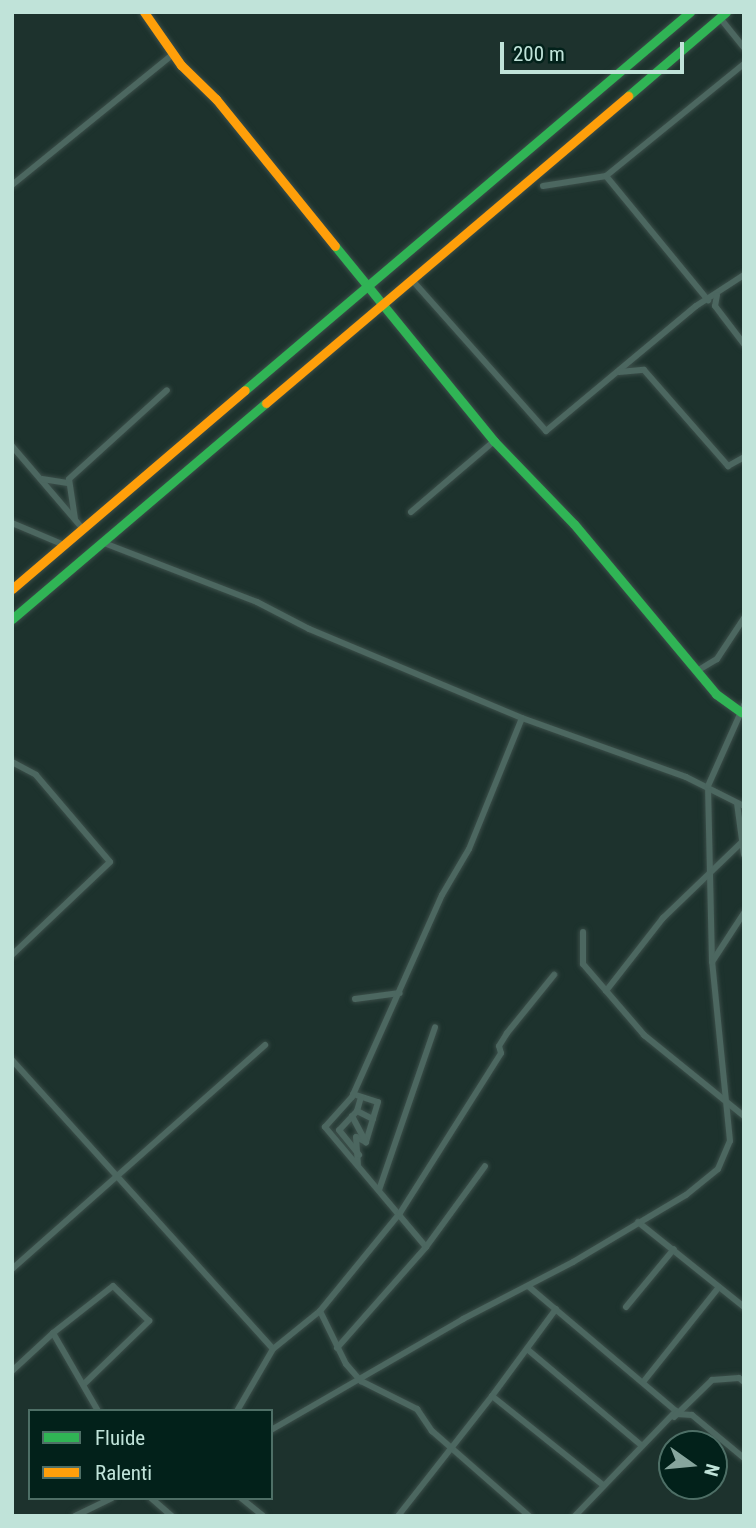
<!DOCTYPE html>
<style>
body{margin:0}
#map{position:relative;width:756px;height:1528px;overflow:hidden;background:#1d322d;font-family:"Roboto Condensed",sans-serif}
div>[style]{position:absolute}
.roads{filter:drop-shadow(0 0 2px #3b4e49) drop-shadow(0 0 2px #3b4e49)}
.street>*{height:6px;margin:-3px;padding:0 3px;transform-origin:3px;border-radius:3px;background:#4c6760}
.fast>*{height:9px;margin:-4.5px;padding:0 4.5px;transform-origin:4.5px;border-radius:4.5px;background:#30b455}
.slow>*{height:9px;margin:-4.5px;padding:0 4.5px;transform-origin:4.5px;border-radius:4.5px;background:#ff9f0a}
span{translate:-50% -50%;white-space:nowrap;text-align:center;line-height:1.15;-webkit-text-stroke:5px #02211a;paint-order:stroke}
.frame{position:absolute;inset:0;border:14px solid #c0e3d9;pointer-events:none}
.legend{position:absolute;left:28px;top:1409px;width:245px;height:91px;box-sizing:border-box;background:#02211a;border:2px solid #4e6f66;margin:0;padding:9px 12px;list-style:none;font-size:21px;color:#c0e3d9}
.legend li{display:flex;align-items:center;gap:14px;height:35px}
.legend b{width:35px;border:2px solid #4e6f66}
.north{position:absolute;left:658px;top:1430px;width:70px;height:70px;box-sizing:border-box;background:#02211a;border:2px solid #4e6f66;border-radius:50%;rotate:105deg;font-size:19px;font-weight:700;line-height:28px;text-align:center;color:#c0e3d9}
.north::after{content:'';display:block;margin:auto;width:24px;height:32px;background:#87a59d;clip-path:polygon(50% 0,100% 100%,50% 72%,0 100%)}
.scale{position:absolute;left:500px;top:42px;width:184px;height:32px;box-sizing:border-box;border:4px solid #c0e3d9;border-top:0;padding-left:9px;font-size:21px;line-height:24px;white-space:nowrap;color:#c0e3d9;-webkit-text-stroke:5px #02211a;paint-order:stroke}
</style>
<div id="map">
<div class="roads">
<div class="street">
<div style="left:720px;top:18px;width:38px;rotate:51deg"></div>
<div style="left:606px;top:176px;width:161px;rotate:50.6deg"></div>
<div style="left:12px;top:185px;width:208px;rotate:-39.1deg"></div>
<div style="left:543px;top:186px;width:64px;rotate:-9deg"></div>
<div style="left:606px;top:176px;width:178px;rotate:-39.1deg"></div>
<div style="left:412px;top:280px;width:202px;rotate:48.4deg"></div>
<div style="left:546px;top:431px;width:195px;rotate:-39.8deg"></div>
<div style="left:696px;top:306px;width:57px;rotate:-32.9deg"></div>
<div style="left:717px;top:295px;width:11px;rotate:100deg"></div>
<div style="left:715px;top:306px;width:48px;rotate:52.7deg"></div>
<div style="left:619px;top:372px;width:25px;rotate:-5deg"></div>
<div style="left:644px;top:370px;width:128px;rotate:48.8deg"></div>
<div style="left:728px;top:466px;width:18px;rotate:-29deg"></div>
<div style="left:12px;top:446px;width:109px;rotate:49.5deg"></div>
<div style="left:42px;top:479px;width:26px;rotate:9deg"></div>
<div style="left:411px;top:512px;width:109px;rotate:-40.5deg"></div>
<div style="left:75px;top:519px;width:40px;rotate:-98.5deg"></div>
<div style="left:69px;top:479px;width:132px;rotate:-42.2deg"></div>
<div style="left:12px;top:523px;width:54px;rotate:22.8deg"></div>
<div style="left:104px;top:543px;width:164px;rotate:21.1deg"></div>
<div style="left:257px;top:602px;width:59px;rotate:27.4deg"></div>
<div style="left:309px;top:629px;width:231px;rotate:22.7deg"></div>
<div style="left:522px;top:718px;width:174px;rotate:19.8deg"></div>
<div style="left:686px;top:777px;width:65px;rotate:26.6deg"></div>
<div style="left:697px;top:671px;width:23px;rotate:-31deg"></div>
<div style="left:717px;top:659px;width:49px;rotate:-56.6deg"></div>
<div style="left:12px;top:762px;width:27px;rotate:28deg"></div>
<div style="left:36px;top:775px;width:114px;rotate:49.6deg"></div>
<div style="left:110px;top:862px;width:135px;rotate:136.5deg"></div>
<div style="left:737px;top:803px;width:52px;rotate:82.3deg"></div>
<div style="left:583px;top:932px;width:32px;rotate:90deg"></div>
<div style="left:583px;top:964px;width:94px;rotate:49.3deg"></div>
<div style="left:644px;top:1035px;width:129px;rotate:39deg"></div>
<div style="left:712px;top:962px;width:176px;rotate:-91.3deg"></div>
<div style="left:708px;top:786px;width:89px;rotate:-66deg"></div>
<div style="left:606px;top:991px;width:93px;rotate:-52deg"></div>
<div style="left:663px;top:918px;width:110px;rotate:-43.9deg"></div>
<div style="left:355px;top:999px;width:45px;rotate:-7.6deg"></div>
<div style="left:12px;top:1060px;width:389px;rotate:47.9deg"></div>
<div style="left:353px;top:1094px;width:26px;rotate:18deg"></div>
<div style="left:378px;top:1102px;width:42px;rotate:106.7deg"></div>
<div style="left:366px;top:1142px;width:11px;rotate:-153deg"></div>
<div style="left:356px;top:1137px;width:28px;rotate:86deg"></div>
<div style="left:361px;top:1097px;width:15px;rotate:106deg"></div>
<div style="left:357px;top:1111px;width:18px;rotate:27deg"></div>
<div style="left:357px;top:1111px;width:26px;rotate:133deg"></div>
<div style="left:339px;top:1130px;width:32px;rotate:51deg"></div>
<div style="left:352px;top:1116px;width:30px;rotate:62deg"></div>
<div style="left:379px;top:1190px;width:172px;rotate:-71deg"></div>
<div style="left:638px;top:1222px;width:136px;rotate:38.7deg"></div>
<div style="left:426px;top:1247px;width:157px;rotate:-130.1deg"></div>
<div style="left:325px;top:1127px;width:40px;rotate:-48deg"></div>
<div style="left:352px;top:1097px;width:221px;rotate:-66deg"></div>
<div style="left:442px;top:895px;width:53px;rotate:-59.6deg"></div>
<div style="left:469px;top:849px;width:141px;rotate:-68deg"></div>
<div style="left:12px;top:1269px;width:338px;rotate:-41.5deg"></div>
<div style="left:528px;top:1286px;width:194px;rotate:40.2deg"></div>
<div style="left:676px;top:1411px;width:146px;rotate:133.9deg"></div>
<div style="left:626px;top:1307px;width:75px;rotate:-50.4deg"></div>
<div style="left:320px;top:1311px;width:59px;rotate:63.9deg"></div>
<div style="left:346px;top:1364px;width:23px;rotate:49deg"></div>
<div style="left:361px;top:1381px;width:63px;rotate:26.6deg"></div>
<div style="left:417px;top:1409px;width:27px;rotate:56deg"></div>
<div style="left:432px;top:1431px;width:129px;rotate:41.2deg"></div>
<div style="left:337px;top:1348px;width:135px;rotate:-48.6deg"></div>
<div style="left:426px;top:1247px;width:100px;rotate:-53.9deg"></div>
<div style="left:527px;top:1349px;width:149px;rotate:40.1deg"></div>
<div style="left:12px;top:1371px;width:56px;rotate:-42.8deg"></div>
<div style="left:644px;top:1381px;width:120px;rotate:-51.4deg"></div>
<div style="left:84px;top:1384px;width:91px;rotate:-44.1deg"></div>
<div style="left:149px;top:1321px;width:50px;rotate:-135.8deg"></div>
<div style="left:113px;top:1286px;width:76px;rotate:141.9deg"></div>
<div style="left:53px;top:1333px;width:90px;rotate:60deg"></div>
<div style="left:492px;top:1396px;width:108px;rotate:-53.7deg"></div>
<div style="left:237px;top:1411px;width:72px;rotate:-59.9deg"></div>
<div style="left:273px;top:1349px;width:60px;rotate:-39deg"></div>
<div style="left:320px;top:1311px;width:127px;rotate:-50.8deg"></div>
<div style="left:400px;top:1213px;width:189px;rotate:-57.7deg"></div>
<div style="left:501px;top:1053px;width:7px;rotate:-106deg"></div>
<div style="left:499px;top:1046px;width:15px;rotate:-58deg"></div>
<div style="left:507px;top:1033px;width:75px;rotate:-51deg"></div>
<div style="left:677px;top:1414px;width:15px;rotate:4deg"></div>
<div style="left:692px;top:1415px;width:67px;rotate:39.6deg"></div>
<div style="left:674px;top:1417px;width:53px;rotate:-44.2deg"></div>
<div style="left:712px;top:1380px;width:27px;rotate:-4deg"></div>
<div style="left:739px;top:1378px;width:6px;rotate:39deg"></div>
<div style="left:271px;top:1430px;width:222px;rotate:-30deg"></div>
<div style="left:463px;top:1319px;width:124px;rotate:-27.4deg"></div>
<div style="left:573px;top:1262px;width:131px;rotate:-30.7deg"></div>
<div style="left:686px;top:1195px;width:41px;rotate:-39.1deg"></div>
<div style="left:718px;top:1169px;width:30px;rotate:-67deg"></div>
<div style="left:730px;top:1141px;width:180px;rotate:-95.7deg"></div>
<div style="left:712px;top:962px;width:59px;rotate:-56.9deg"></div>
<div style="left:151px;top:1498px;width:28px;rotate:41deg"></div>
<div style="left:241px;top:1498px;width:28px;rotate:39deg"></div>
<div style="left:75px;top:1516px;width:41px;rotate:-25.9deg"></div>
<div style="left:398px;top:1516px;width:152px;rotate:-51.9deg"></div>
<div style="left:492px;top:1396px;width:142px;rotate:38.7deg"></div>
</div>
<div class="fast">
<div style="left:628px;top:96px;width:129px;rotate:-40.6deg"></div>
<div style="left:335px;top:246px;width:252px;rotate:50.8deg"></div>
<div style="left:494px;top:441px;width:115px;rotate:46.1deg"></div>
<div style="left:574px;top:524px;width:222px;rotate:50.1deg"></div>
<div style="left:716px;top:694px;width:31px;rotate:36deg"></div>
<div style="left:245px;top:390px;width:584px;rotate:-40.35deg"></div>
<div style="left:12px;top:619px;width:333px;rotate:-40.4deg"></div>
</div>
<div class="slow">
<div style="left:144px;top:12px;width:65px;rotate:55.1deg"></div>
<div style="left:181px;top:65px;width:49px;rotate:44.2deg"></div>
<div style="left:216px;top:99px;width:189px;rotate:51deg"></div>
<div style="left:266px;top:403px;width:475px;rotate:-40.3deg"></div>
<div style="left:12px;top:589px;width:306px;rotate:-40.5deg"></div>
</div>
</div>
<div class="frame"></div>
<ul class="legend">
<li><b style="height:9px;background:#30b455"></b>Fluide</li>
<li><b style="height:9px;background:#ff9f0a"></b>Ralenti</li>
</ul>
<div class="north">N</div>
<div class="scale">200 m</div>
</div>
